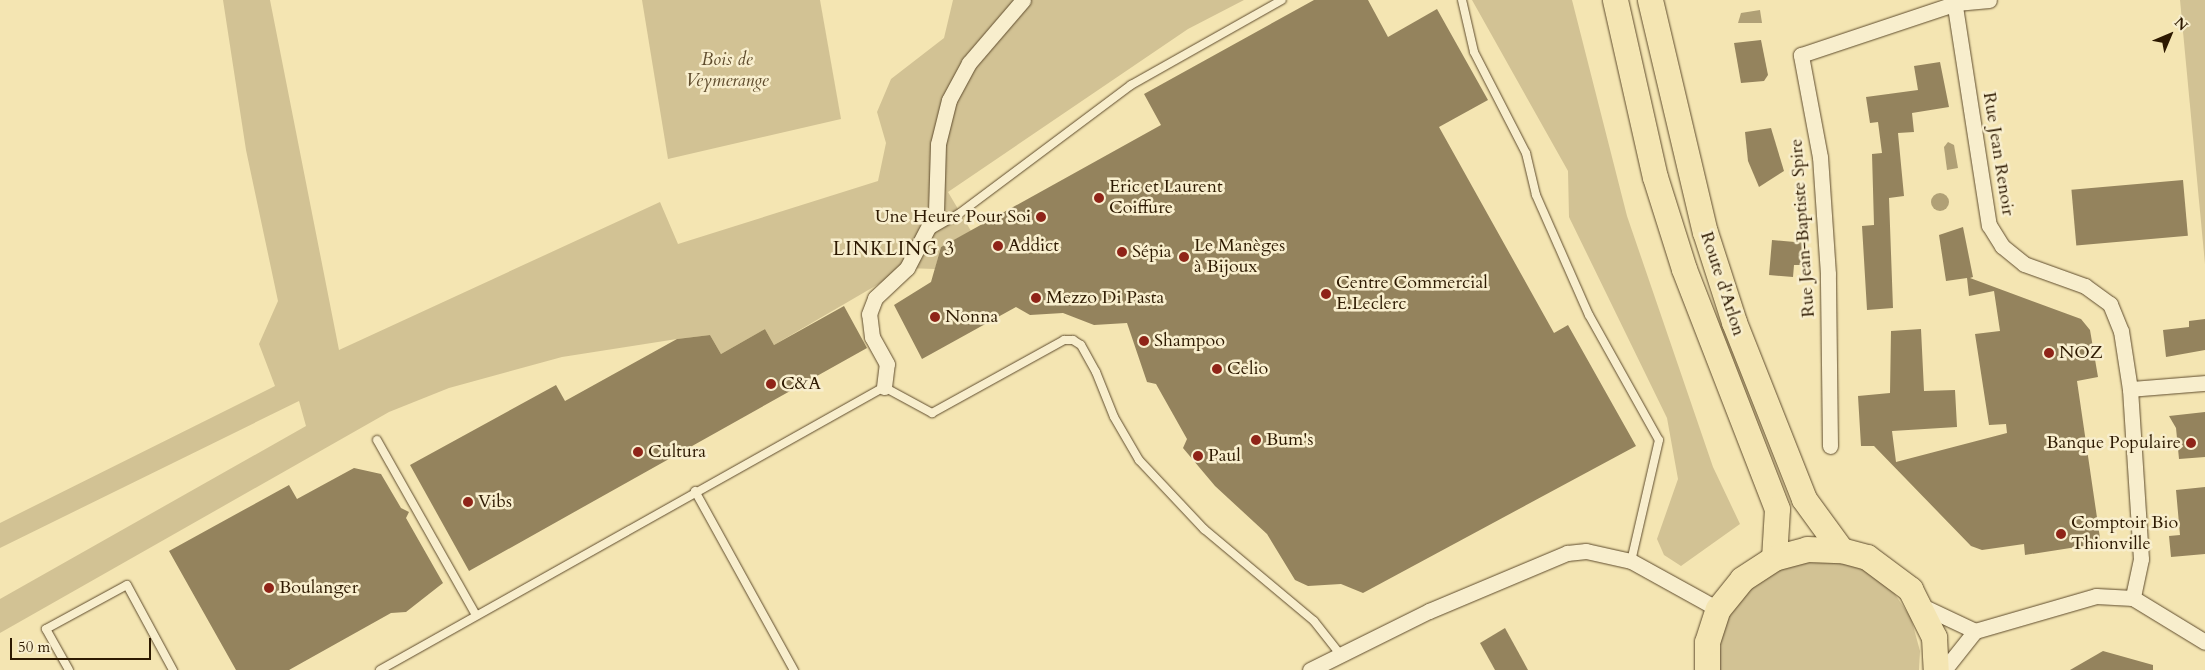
<!DOCTYPE html>
<meta charset="utf-8">
<style>
body{margin:0}
#map{position:relative;width:2205px;height:670px;overflow:hidden;background:#f4e5b2;font-family:Cardo,serif}
div>[style]{position:absolute}
.green>*{inset:0;background:#d2c294}
.water>*{inset:0;background:#b0a076}
.round{border-radius:50%}
.building>*{inset:0;background:#94835d;transform-origin:0 0}
.roads{filter:drop-shadow(0 0 1px #5f4c2d) drop-shadow(0 0 1px #5f4c2d)}
.service>*{height:8px;margin:-4px;padding:0 4px;transform-origin:4px;border-radius:4px;background:#f8eecd}
.minor>*{height:15px;margin:-7.5px;padding:0 7.5px;transform-origin:7.5px;border-radius:7.5px;background:#f8eecd}
.primary>*{height:25px;margin:-12.5px;padding:0 12.5px;transform-origin:12.5px;border-radius:12.5px;background:#f4e5b2}
.dots>*{width:14px;height:14px;translate:-50% -50%;box-sizing:border-box;border:2px solid #f8eecd;border-radius:50%}
span{translate:-50% -50%;white-space:nowrap;text-align:center;line-height:1.15;-webkit-text-stroke:5px #f8eecd;paint-order:stroke}
.park-label{font-size:18px;color:#5f4c2d;font-style:italic}
.street-label{font-size:18px;color:#2d1901}
.poi-label{font-size:18px;color:#2d1901}
.left{translate:0 -50%;text-align:left}
.right{translate:-100% -50%;text-align:right}
.neighbourhood-label{font-size:19px;color:#2d1901;letter-spacing:1px}
.north{position:absolute;left:2145px;top:10px;width:50px;height:50px;-webkit-text-stroke:4px #f8eecd;paint-order:stroke;rotate:45deg;font-size:14px;font-weight:700;line-height:20px;text-align:center;color:#2d1901}
.north::after{content:'';display:block;margin:auto;width:18px;height:22px;background:#2d1901;clip-path:polygon(50% 0,100% 100%,50% 72%,0 100%)}
.scale{position:absolute;left:10px;top:638px;width:141px;height:22px;box-sizing:border-box;border:2px solid #2d1901;border-top:0;padding-left:6px;font-size:15px;line-height:18px;white-space:nowrap;color:#2d1901;-webkit-text-stroke:4px #f8eecd;paint-order:stroke}
</style>
<div id="map">
<div class="green">
<div style="clip-path:polygon(223px 0,270px 0,339px 350px,660px 202px,678px 244px,878px 181px,886px 143px,877px 112px,891px 79px,944px 38px,953px 0,1244px 0,1188px 29px,948px 192px,971px 231px,941px 247px,935px 269px,906px 268px,774px 345px,765px 329px,721px 354px,710px 335px,677px 339px,562px 357px,449px 388px,389px 412px,0 633px,0 599px,306px 426px,299px 401px,0 548px,0 523px,275px 386px,259px 344px,278px 301px,246px 150px)"></div>
<div style="clip-path:polygon(642px 0,820px 0,841px 119px,668px 159px)"></div>
<div style="clip-path:polygon(1472px 0,1572px 0,1627px 216px,1713px 467px,1740px 524px,1681px 566px,1664px 555px,1657px 539px,1678px 479px,1667px 418px,1569px 217px,1568px 171px)"></div>
<div style="clip-path:polygon(2180px 0,2205px 0,2205px 264px)"></div>
<div style="clip-path:polygon(1832px 560px,1865px 570px,1892px 590px,1911px 618px,1920px 651px,1919px 670px,1718px 670px,1723px 623px,1741px 594px,1767px 573px,1798px 561px)"></div>
</div>
<div class="water">
<div style="clip-path:polygon(1760px 10px,1762px 23px,1738px 23px,1741px 13px)"></div>
<div style="clip-path:polygon(1948px 142px,1954px 145px,1958px 168px,1947px 170px,1944px 147px)"></div>
<div class="round" style="left:1931px;top:193px;width:18px;height:18px"></div>
</div>
<div class="building">
<div style="clip-path:polygon(1314px 0,1368px 0,1388px 37px,1437px 9px,1488px 100px,1439px 127px,1554px 333px,1568px 325px,1636px 446px,1363px 593px,1341px 584px,1308px 586px,1295px 580px,1267px 534px,1215px 486px,1183px 448px,1187px 439px,1156px 384px,1147px 382px,1127px 323px,1094px 325px,1063px 313px,1030px 315px,1016px 307px,922px 359px,894px 305px,931px 282px,941px 247px,1161px 125px,1144px 94px)"></div>
<div style="clip-path:polygon(1761px 40px,1768px 75px,1764px 81px,1741px 83px,1734px 43px)"></div>
<div style="clip-path:polygon(1940px 62px,1949px 107px,1912px 113px,1914px 132px,1898px 133px,1904px 196px,1889px 198px,1893px 308px,1867px 310px,1862px 226px,1874px 225px,1872px 154px,1882px 153px,1878px 122px,1870px 123px,1866px 97px,1918px 90px,1914px 66px)"></div>
<div style="clip-path:polygon(1771px 128px,1784px 171px,1759px 187px,1748px 161px,1745px 132px)"></div>
<div style="left:2183px;top:180px;width:56px;height:112px;rotate:85deg"></div>
<div style="clip-path:polygon(1963px 227px,1973px 277px,1970px 278px,2081px 319px,2090px 330px,2098px 377px,2077px 381px,2100px 538px,2096px 544px,2025px 555px,2024px 544px,1982px 550px,1971px 546px,1874px 446px,1861px 446px,1858px 396px,1890px 393px,1891px 331px,1921px 329px,1924px 391px,1955px 390px,1957px 427px,1892px 431px,1896px 462px,2007px 433px,2006px 424px,1989px 425px,1975px 334px,2000px 331px,1994px 291px,1969px 296px,1967px 278px,1946px 281px,1939px 235px)"></div>
<div style="clip-path:polygon(1772px 240px,1806px 243px,1804px 265px,1794px 265px,1793px 277px,1769px 275px)"></div>
<div style="clip-path:polygon(844px 306px,867px 348px,469px 571px,410px 465px,556px 385px,565px 401px,677px 339px,710px 335px,721px 354px,765px 329px,774px 345px)"></div>
<div style="clip-path:polygon(2205px 319px,2205px 350px,2166px 357px,2163px 330px,2189px 327px,2189px 321px)"></div>
<div style="clip-path:polygon(2205px 412px,2205px 457px,2179px 459px,2176px 428px,2169px 416px)"></div>
<div style="clip-path:polygon(354px 468px,381px 474px,401px 508px,409px 512px,406px 518px,443px 583px,406px 612px,391px 613px,289px 670px,236px 670px,169px 551px,289px 485px,297px 499px)"></div>
<div style="clip-path:polygon(2205px 487px,2205px 554px,2171px 557px,2169px 536px,2180px 535px,2176px 490px)"></div>
<div style="clip-path:polygon(1505px 628px,1528px 670px,1495px 670px,1480px 643px)"></div>
<div style="clip-path:polygon(2103px 651px,2153px 665px,2153px 670px,2070px 670px)"></div>
</div>
<div class="roads">
<div class="service">
<div style="left:1462px;top:0;width:53px;rotate:77deg"></div>
<div style="left:1474px;top:52px;width:114px;rotate:62.8deg"></div>
<div style="left:1526px;top:153px;width:43px;rotate:76.6deg"></div>
<div style="left:1536px;top:195px;width:131px;rotate:66.2deg"></div>
<div style="left:1589px;top:315px;width:143px;rotate:60.8deg"></div>
<div style="left:1659px;top:440px;width:124px;rotate:103deg"></div>
<div style="left:929px;top:231px;width:36px;rotate:-30deg"></div>
<div style="left:960px;top:213px;width:214px;rotate:-36.8deg"></div>
<div style="left:1131px;top:85px;width:173px;rotate:-29.4deg"></div>
<div style="left:377px;top:440px;width:201px;rotate:60.5deg"></div>
<div style="left:695px;top:491px;width:205px;rotate:61.1deg"></div>
<div style="left:69px;top:670px;width:47px;rotate:-119.3deg"></div>
<div style="left:46px;top:629px;width:92px;rotate:-28.5deg"></div>
<div style="left:127px;top:585px;width:97px;rotate:61.6deg"></div>
<div style="left:380px;top:670px;width:578px;rotate:-29.31deg"></div>
<div style="left:884px;top:387px;width:55px;rotate:28.4deg"></div>
<div style="left:932px;top:413px;width:151px;rotate:-28.9deg"></div>
<div style="left:1064px;top:340px;width:9px"></div>
<div style="left:1073px;top:340px;width:9px;rotate:32deg"></div>
<div style="left:1081px;top:345px;width:31px;rotate:61deg"></div>
<div style="left:1096px;top:372px;width:48px;rotate:68.2deg"></div>
<div style="left:1114px;top:417px;width:50px;rotate:59.8deg"></div>
<div style="left:1139px;top:460px;width:95px;rotate:46.7deg"></div>
<div style="left:1204px;top:529px;width:143px;rotate:39.9deg"></div>
<div style="left:1314px;top:621px;width:42px;rotate:51.8deg"></div>
</div>
<div class="minor">
<div style="left:1954px;top:0;width:228px;rotate:81.2deg"></div>
<div style="left:1989px;top:225px;width:25px;rotate:58deg"></div>
<div style="left:2002px;top:246px;width:28px;rotate:39deg"></div>
<div style="left:2024px;top:264px;width:65px;rotate:19.8deg"></div>
<div style="left:2085px;top:286px;width:31px;rotate:36deg"></div>
<div style="left:2110px;top:304px;width:29px;rotate:68deg"></div>
<div style="left:2121px;top:331px;width:59px;rotate:81.2deg"></div>
<div style="left:2130px;top:389px;width:170px;rotate:86.3deg"></div>
<div style="left:2141px;top:559px;width:40px;rotate:102deg"></div>
<div style="left:884px;top:387px;width:23px;rotate:-83deg"></div>
<div style="left:887px;top:364px;width:31px;rotate:-119deg"></div>
<div style="left:872px;top:337px;width:23px;rotate:-97deg"></div>
<div style="left:869px;top:314px;width:17px;rotate:-69deg"></div>
<div style="left:875px;top:298px;width:44px;rotate:-43.2deg"></div>
<div style="left:907px;top:268px;width:63px;rotate:-62.6deg"></div>
<div style="left:936px;top:212px;width:68px;rotate:-88.3deg"></div>
<div style="left:938px;top:144px;width:45px;rotate:-76deg"></div>
<div style="left:949px;top:100px;width:42px;rotate:-61.6deg"></div>
<div style="left:969px;top:63px;width:83px;rotate:-49.4deg"></div>
<div style="left:2130px;top:389px;width:75px;rotate:-4.6deg"></div>
<div style="left:1830px;top:446px;width:172px;rotate:-90.7deg"></div>
<div style="left:1828px;top:274px;width:117px;rotate:-93.9deg"></div>
<div style="left:1820px;top:157px;width:104px;rotate:-100.6deg"></div>
<div style="left:1801px;top:55px;width:163px;rotate:-18.5deg"></div>
<div style="left:1956px;top:3px;width:33px;rotate:-5deg"></div>
<div style="left:1920px;top:605px;width:61px;rotate:25.3deg"></div>
<div style="left:1310px;top:670px;width:133px;rotate:-26.4deg"></div>
<div style="left:1429px;top:611px;width:150px;rotate:-22.8deg"></div>
<div style="left:1567px;top:553px;width:19px;rotate:-6deg"></div>
<div style="left:1586px;top:551px;width:46px;rotate:12.5deg"></div>
<div style="left:1631px;top:561px;width:99px;rotate:28.9deg"></div>
<div style="left:1944px;top:670px;width:50px;rotate:-51.5deg"></div>
<div style="left:1975px;top:631px;width:126px;rotate:-16.1deg"></div>
<div style="left:2096px;top:596px;width:37px;rotate:3deg"></div>
<div style="left:2133px;top:598px;width:84px;rotate:31.4deg"></div>
</div>
<div class="primary">
<div style="left:1615px;top:0;width:181px;rotate:77.3deg"></div>
<div style="left:1655px;top:177px;width:96px;rotate:72.5deg"></div>
<div style="left:1684px;top:269px;width:257px;rotate:68.8deg"></div>
<div style="left:1777px;top:509px;width:49px;rotate:93.5deg"></div>
<div style="left:1650px;top:0;width:238px;rotate:76.7deg"></div>
<div style="left:1705px;top:232px;width:95px;rotate:72.1deg"></div>
<div style="left:1734px;top:322px;width:190px;rotate:68.4deg"></div>
<div style="left:1804px;top:499px;width:63px;rotate:54deg"></div>
<div style="left:1707px;top:670px;width:28px;rotate:-90deg"></div>
<div style="left:1707px;top:642px;width:35px;rotate:-72deg"></div>
<div style="left:1718px;top:609px;width:38px;rotate:-51deg"></div>
<div style="left:1742px;top:579px;width:38px;rotate:-33deg"></div>
<div style="left:1774px;top:558px;width:34px;rotate:-15deg"></div>
<div style="left:1807px;top:549px;width:34px;rotate:2deg"></div>
<div style="left:1841px;top:550px;width:27px;rotate:15deg"></div>
<div style="left:1867px;top:557px;width:54px;rotate:36.7deg"></div>
<div style="left:1910px;top:589px;width:54px;rotate:63.4deg"></div>
<div style="left:1934px;top:637px;width:33px;rotate:87deg"></div>
</div>
</div>
<div class="dots">
<div style="left:1099px;top:198px;background:#8f2418"></div>
<div style="left:1041px;top:217px;background:#8f2418"></div>
<div style="left:998px;top:246px;background:#8f2418"></div>
<div style="left:1122px;top:252px;background:#8f2418"></div>
<div style="left:1184px;top:257px;background:#8f2418"></div>
<div style="left:1326px;top:294px;background:#8f2418"></div>
<div style="left:1036px;top:298px;background:#8f2418"></div>
<div style="left:935px;top:317px;background:#8f2418"></div>
<div style="left:1144px;top:341px;background:#8f2418"></div>
<div style="left:2049px;top:353px;background:#8f2418"></div>
<div style="left:1217px;top:369px;background:#8f2418"></div>
<div style="left:771px;top:384px;background:#8f2418"></div>
<div style="left:1256px;top:440px;background:#8f2418"></div>
<div style="left:2191px;top:443px;background:#8f2418"></div>
<div style="left:638px;top:452px;background:#8f2418"></div>
<div style="left:1198px;top:456px;background:#8f2418"></div>
<div style="left:468px;top:502px;background:#8f2418"></div>
<div style="left:2061px;top:534px;background:#8f2418"></div>
<div style="left:269px;top:588px;background:#8f2418"></div>
</div>
<div class="park-label">
<span style="left:727px;top:71px">Bois de<br>Veymerange</span>
</div>
<div class="street-label">
<span style="left:1998px;top:154px;rotate:81deg">Rue Jean Renoir</span>
<span style="left:1803px;top:228px;rotate:-94deg">Rue Jean-Baptiste Spire</span>
<span style="left:1722px;top:284px;rotate:72deg">Route d'Arlon</span>
</div>
<div class="poi-label">
<span class="left" style="left:1109px;top:198px">Eric et Laurent<br>Coiffure</span>
<span class="right" style="left:1031px;top:217px">Une Heure Pour Soi</span>
<span class="left" style="left:1008px;top:246px">Addict</span>
<span class="left" style="left:1194px;top:257px">Le Manèges<br>à Bijoux</span>
<span class="left" style="left:1132px;top:252px">Sépia</span>
<span class="left" style="left:1336px;top:294px">Centre Commercial<br>E.Leclerc</span>
<span class="left" style="left:1046px;top:298px">Mezzo Di Pasta</span>
<span class="left" style="left:945px;top:317px">Nonna</span>
<span class="left" style="left:1154px;top:341px">Shampoo</span>
<span class="left" style="left:2059px;top:353px">NOZ</span>
<span class="left" style="left:1227px;top:369px">Celio</span>
<span class="left" style="left:781px;top:384px">C&amp;A</span>
<span class="left" style="left:1266px;top:440px">Bum's</span>
<span class="right" style="left:2181px;top:443px">Banque Populaire</span>
<span class="left" style="left:648px;top:452px">Cultura</span>
<span class="left" style="left:1208px;top:456px">Paul</span>
<span class="left" style="left:478px;top:502px">Vibs</span>
<span class="left" style="left:2071px;top:534px">Comptoir Bio<br>Thionville</span>
<span class="left" style="left:279px;top:588px">Boulanger</span>
</div>
<div class="neighbourhood-label">
<span style="left:894px;top:250px">LINKLING 3</span>
</div>
<div class="north">N</div>
<div class="scale">50 m</div>
</div>
